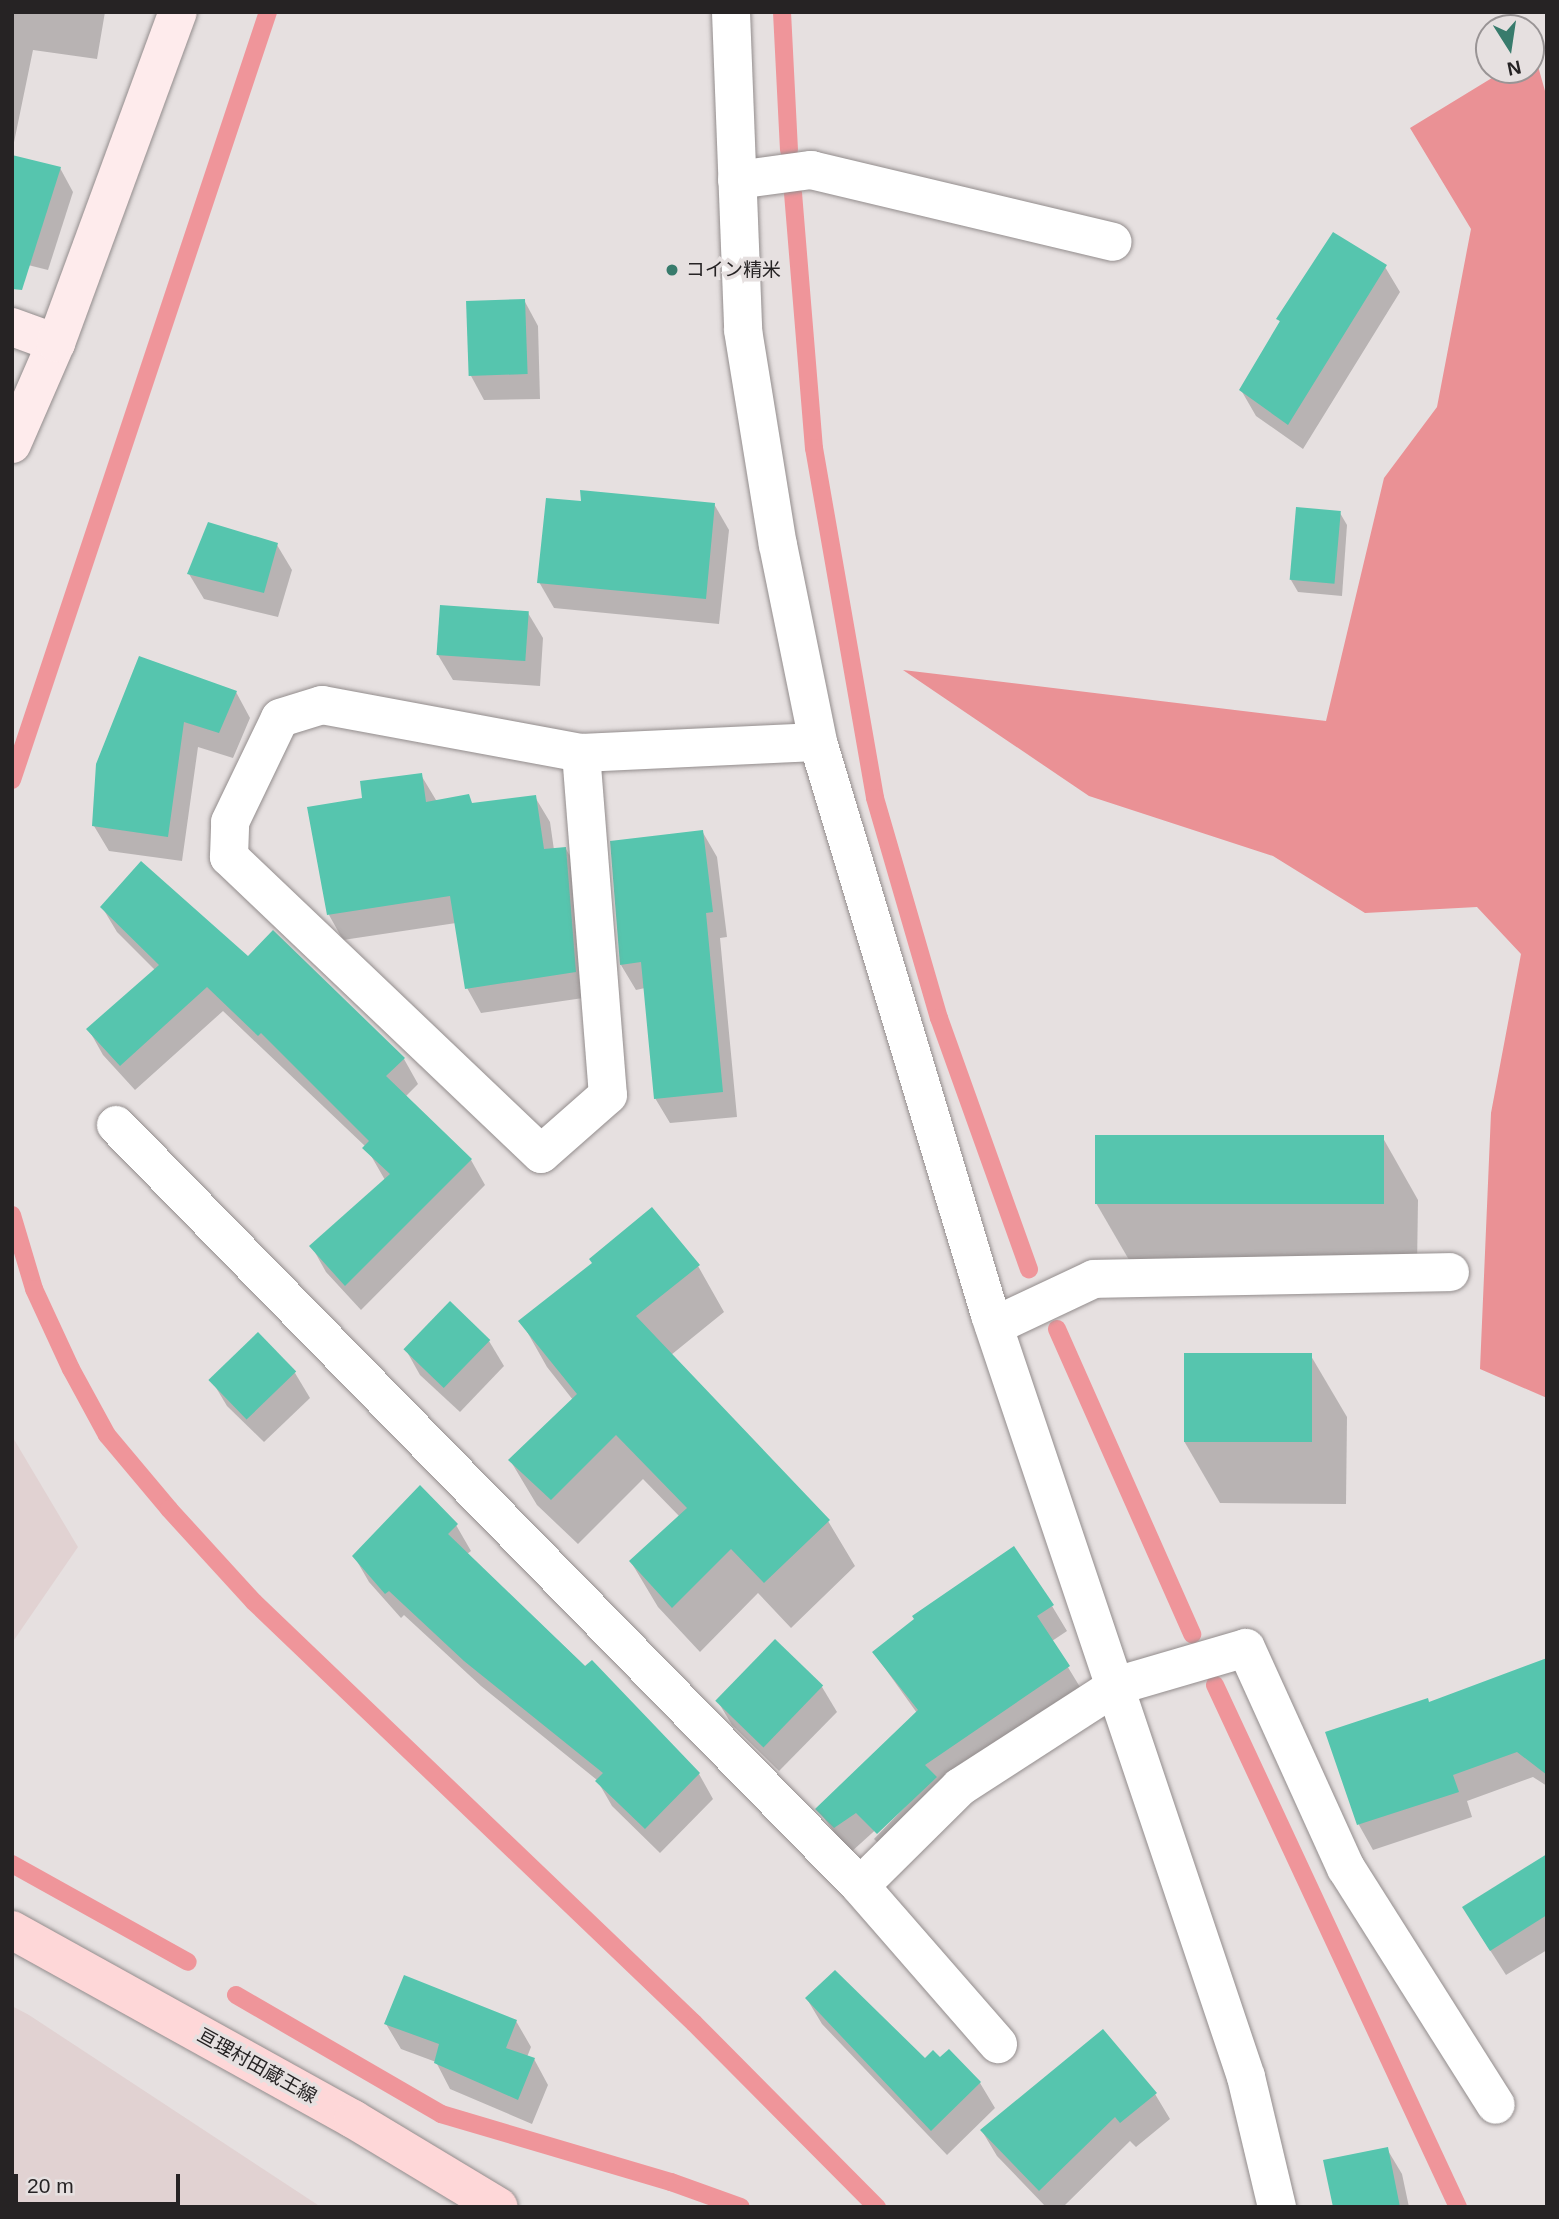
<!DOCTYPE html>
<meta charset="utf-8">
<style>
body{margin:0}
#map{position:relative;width:1559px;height:2219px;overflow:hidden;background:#e6e0e0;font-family:Arial,"Noto Sans JP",sans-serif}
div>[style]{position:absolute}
.built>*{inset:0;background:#e1d2d2}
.forest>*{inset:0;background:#ea9195}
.shadow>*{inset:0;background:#0003}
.stream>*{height:18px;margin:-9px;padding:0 9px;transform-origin:9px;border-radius:9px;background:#ef959a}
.building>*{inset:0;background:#56c5ae;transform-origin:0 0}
.roads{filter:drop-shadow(0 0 2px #938d8d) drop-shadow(0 0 2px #938d8d)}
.street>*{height:38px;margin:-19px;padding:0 19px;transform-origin:19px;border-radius:19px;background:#fff}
.secondary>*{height:38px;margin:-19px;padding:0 19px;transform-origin:19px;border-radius:19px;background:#feebec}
.primary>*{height:38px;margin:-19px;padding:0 19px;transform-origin:19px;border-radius:19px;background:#fed7d8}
.dots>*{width:19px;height:19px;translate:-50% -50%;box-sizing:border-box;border:4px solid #e6e0e0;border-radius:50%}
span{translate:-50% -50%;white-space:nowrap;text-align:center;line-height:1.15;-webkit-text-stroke:7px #e6e0e0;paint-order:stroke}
.poi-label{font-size:19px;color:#262324}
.left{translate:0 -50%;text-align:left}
.street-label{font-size:19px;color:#262324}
.frame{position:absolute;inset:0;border:14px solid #262324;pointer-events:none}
.north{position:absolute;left:1475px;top:14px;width:70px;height:70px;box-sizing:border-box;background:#e6e0e0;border:2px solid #999495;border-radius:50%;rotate:168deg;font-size:19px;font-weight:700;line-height:28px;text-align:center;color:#262324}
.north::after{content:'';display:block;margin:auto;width:24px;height:32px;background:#387b6c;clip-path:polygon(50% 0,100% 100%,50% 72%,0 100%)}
.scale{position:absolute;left:14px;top:2174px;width:166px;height:32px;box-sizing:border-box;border:4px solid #262324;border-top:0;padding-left:9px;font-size:21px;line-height:24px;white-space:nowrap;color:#262324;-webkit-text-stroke:5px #e6e0e0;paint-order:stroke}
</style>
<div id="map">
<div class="built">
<div style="clip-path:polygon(12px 1436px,78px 1547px,12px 1643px)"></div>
<div style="clip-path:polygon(12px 2006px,29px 2015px,321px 2207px,12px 2207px)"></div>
</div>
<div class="forest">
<div style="clip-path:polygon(1534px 52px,1547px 98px,1547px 1398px,1480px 1369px,1491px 1113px,1521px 954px,1477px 907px,1365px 913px,1273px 856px,1089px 796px,903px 670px,1326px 721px,1384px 478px,1437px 407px,1471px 229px,1410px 128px,1505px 70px,1531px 70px)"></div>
</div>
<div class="shadow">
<div style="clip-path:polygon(12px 12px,105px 12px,97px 59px,33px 50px,12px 152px)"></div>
<div style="clip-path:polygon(60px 168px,73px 192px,48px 270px,12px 261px)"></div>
<div style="clip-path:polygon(1385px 267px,1400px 292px,1303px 449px,1256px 416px,1241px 390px,1281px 323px,1278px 319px)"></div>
<div style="clip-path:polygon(524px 300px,538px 326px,540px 399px,484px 400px,470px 374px)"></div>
<div style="clip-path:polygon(583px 503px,714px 504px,729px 530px,719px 624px,554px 608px,539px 582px)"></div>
<div style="clip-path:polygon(1340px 513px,1347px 525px,1342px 596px,1298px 592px,1291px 580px)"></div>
<div style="clip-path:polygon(277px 545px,292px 570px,278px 617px,204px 599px,189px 574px)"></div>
<div style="clip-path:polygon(528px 613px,543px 638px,540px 686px,453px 680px,438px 655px)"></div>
<div style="clip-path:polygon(236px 692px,250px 718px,233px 758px,198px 747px,182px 861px,109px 851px,94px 826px,98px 765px)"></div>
<div style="clip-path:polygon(421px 775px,436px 800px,473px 805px,535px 797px,550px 822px,554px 850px,566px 849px,580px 874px,590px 997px,481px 1013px,467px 988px,456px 923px,343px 940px,329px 915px,364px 800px)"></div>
<div style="clip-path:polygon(702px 831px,717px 857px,727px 937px,720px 938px,737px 1117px,670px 1123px,655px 1098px,645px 988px,636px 990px,621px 965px)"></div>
<div style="clip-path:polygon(102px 907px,248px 958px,404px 1059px,418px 1084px,405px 1097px,471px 1160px,485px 1185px,361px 1310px,326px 1272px,312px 1247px,385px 1180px,366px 1147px,223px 1011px,135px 1090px,103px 1055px,89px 1030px,155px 970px,117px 932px)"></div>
<div style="clip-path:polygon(1383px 1138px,1418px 1200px,1417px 1267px,1132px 1265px,1096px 1203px)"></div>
<div style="clip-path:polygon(698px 1266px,724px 1312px,671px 1355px,828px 1521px,855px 1566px,791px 1628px,758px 1593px,700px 1652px,658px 1607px,631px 1562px,680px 1517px,643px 1479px,578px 1544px,537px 1505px,510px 1460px,573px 1400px,547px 1367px,521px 1321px)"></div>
<div style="clip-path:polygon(489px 1341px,504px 1366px,460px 1412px,420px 1375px,406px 1350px)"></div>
<div style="clip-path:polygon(1311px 1356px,1347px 1417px,1346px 1504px,1220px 1503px,1184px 1441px)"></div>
<div style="clip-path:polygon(295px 1373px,310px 1398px,264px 1442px,227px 1406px,212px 1381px)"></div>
<div style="clip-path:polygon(456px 1525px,471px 1551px,467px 1554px,699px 1774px,713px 1799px,660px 1853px,612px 1806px,597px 1780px,481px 1686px,404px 1615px,401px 1618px,369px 1582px,354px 1556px)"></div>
<div style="clip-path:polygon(1052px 1606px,1067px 1631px,1052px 1641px,1083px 1692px,893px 1858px,874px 1839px,935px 1776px,850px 1853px,817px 1809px,917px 1713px,874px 1653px)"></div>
<div style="clip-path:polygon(775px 1641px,822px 1687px,837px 1712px,779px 1771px,732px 1725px,717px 1700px)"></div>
<div style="clip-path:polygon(1547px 1660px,1547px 1786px,1533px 1777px,1467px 1801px,1472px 1817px,1373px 1850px,1359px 1825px,1328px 1733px,1429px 1704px)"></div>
<div style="clip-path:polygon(1547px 1888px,1547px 1950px,1506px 1975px,1479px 1933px)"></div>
<div style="clip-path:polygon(807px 1999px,925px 2060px,940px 2060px,980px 2083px,995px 2108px,947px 2155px,822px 2024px)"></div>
<div style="clip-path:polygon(516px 2021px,531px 2047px,527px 2057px,534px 2059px,548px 2085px,532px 2124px,450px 2089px,436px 2062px,401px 2049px,386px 2024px)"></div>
<div style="clip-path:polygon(1155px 2094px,1170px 2119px,1136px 2147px,1130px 2141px,1063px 2207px,1046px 2207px,997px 2156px,982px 2131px)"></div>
<div style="clip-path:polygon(1387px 2149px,1402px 2174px,1409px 2207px,1334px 2207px)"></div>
</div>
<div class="stream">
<div style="left:782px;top:12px;width:138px;rotate:87.1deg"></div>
<div style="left:793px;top:193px;width:256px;rotate:85.3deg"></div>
<div style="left:814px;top:448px;width:355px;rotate:80.1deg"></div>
<div style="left:875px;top:798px;width:229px;rotate:73.8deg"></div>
<div style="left:939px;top:1018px;width:267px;rotate:70.3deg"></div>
<div style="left:12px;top:780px;width:810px;rotate:-71.57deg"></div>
<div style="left:12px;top:1215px;width:77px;rotate:73.4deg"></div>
<div style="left:34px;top:1289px;width:88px;rotate:65.2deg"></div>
<div style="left:71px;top:1369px;width:75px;rotate:61.4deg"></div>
<div style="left:107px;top:1435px;width:97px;rotate:50deg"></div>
<div style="left:169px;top:1509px;width:126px;rotate:47.6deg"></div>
<div style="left:254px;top:1602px;width:609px;rotate:43.74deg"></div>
<div style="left:694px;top:2023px;width:260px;rotate:45.2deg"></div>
<div style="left:1057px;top:1329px;width:334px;rotate:66.1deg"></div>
<div style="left:1215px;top:1685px;width:576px;rotate:65.04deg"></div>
<div style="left:12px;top:1864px;width:201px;rotate:29.1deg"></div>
<div style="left:236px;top:1995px;width:237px;rotate:30.1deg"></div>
<div style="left:441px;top:2114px;width:240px;rotate:16.5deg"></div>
<div style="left:671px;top:2182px;width:74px;rotate:19.7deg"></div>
</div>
<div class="building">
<div style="clip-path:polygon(12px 155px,61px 167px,22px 290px,12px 289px)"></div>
<div style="clip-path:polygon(1333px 232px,1387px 265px,1288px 425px,1239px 390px,1280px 321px,1276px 319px)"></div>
<div style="left:525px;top:299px;width:75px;height:59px;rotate:88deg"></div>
<div style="clip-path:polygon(580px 490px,715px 503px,706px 599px,537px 583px,546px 498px,581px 501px)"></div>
<div style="left:1296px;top:507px;width:45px;height:73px;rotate:5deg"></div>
<div style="clip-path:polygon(208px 522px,278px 543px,264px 593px,187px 574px)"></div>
<div style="left:440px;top:605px;width:89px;height:50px;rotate:4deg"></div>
<div style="clip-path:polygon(139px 656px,237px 691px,219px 733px,184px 722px,168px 837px,92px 826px,96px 764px)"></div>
<div style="clip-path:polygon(422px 773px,426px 802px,469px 794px,472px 803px,536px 795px,544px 849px,566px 847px,576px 972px,465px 989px,450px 896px,327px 915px,307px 807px,362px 798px,360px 781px)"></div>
<div style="clip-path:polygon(703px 830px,713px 912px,706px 913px,723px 1092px,654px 1099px,641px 962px,620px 965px,610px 841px)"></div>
<div style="clip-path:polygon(141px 861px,248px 956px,273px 930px,405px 1058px,386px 1076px,472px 1159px,345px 1286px,309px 1246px,390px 1174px,362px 1148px,369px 1141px,261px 1033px,258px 1036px,207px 987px,120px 1066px,86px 1029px,159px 965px,100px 907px)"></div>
<div style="left:1095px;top:1135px;width:289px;height:69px"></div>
<div style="clip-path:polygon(652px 1207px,700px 1265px,636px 1316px,830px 1520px,764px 1583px,731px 1549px,672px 1608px,629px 1561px,687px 1508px,616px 1435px,551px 1500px,508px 1460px,577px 1394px,518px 1321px,592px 1263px,589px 1259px)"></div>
<div style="left:450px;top:1301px;width:56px;height:67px;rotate:44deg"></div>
<div style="left:258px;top:1332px;width:55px;height:69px;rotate:46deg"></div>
<div style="left:1184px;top:1353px;width:128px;height:89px"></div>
<div style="clip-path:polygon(420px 1485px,458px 1524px,448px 1534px,585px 1666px,592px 1660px,700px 1773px,645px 1829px,595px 1781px,603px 1773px,464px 1661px,389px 1591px,385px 1594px,352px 1556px)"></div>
<div style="clip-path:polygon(1014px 1546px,1054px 1605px,1037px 1616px,1070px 1666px,925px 1765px,937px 1777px,877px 1834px,856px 1813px,834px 1828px,815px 1809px,918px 1710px,872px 1652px,914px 1619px,912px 1616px)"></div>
<div style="left:775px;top:1639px;width:67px;height:86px;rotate:44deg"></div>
<div style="clip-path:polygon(1547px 1658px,1547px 1775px,1517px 1752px,1453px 1775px,1459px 1792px,1357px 1825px,1325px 1732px,1428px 1698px,1429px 1702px)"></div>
<div style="clip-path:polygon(1547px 1854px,1547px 1915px,1490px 1951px,1462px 1907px)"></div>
<div style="clip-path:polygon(835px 1970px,925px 2058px,933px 2050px,940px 2057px,949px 2049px,981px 2082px,931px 2131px,805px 1998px)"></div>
<div style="clip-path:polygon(404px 1975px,517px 2020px,506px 2048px,535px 2058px,518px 2100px,434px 2063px,439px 2044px,384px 2024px)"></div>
<div style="clip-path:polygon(1103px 2029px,1157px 2093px,1120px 2123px,1115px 2117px,1039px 2191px,980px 2130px)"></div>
<div style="clip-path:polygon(1388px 2147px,1400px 2207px,1333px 2207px,1323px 2160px)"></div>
</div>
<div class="roads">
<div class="street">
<div style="left:731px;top:12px;width:318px;rotate:87.8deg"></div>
<div style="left:743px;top:330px;width:218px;rotate:80.8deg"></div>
<div style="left:778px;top:545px;width:201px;rotate:78.5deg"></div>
<div style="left:818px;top:742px;width:598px;rotate:73.29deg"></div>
<div style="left:990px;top:1315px;width:804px;rotate:71.43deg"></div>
<div style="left:1246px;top:2077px;width:134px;rotate:76.6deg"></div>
<div style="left:737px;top:180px;width:75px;rotate:-7.7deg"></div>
<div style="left:811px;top:170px;width:310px;rotate:13.4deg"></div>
<div style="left:581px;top:753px;width:343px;rotate:85.5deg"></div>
<div style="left:608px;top:1095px;width:89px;rotate:138.6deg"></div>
<div style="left:541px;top:1154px;width:431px;rotate:-136.4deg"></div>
<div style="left:229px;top:857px;width:35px;rotate:-88deg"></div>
<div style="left:230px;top:822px;width:115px;rotate:-64.3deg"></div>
<div style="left:280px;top:718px;width:44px;rotate:-17.2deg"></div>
<div style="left:322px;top:705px;width:263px;rotate:10.5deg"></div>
<div style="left:581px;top:753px;width:237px;rotate:-2.7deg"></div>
<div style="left:116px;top:1125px;width:1064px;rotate:45.65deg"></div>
<div style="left:860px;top:1886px;width:210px;rotate:48.9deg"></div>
<div style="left:994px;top:1326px;width:110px;rotate:-25.2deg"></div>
<div style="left:1094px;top:1279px;width:356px;rotate:-1.1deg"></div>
<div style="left:860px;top:1886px;width:141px;rotate:-44.7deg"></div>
<div style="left:960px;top:1787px;width:186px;rotate:-32.9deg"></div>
<div style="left:1116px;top:1686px;width:135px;rotate:-16.3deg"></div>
<div style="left:1246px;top:1648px;width:242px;rotate:65.6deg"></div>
<div style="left:1346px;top:1868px;width:280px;rotate:57.7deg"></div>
</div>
<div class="secondary">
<div style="left:12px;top:327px;width:47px;rotate:20deg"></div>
<div style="left:12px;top:444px;width:110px;rotate:-66.5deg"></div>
<div style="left:56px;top:343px;width:353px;rotate:-69.8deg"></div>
</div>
<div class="primary">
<div style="left:12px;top:1930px;width:390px;rotate:29deg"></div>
<div style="left:353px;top:2119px;width:170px;rotate:31.1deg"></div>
</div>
</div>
<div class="dots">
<div style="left:672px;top:270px;background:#387b6c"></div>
</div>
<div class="poi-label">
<span class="left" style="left:686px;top:270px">コイン精米</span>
</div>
<div class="street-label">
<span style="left:257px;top:2066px;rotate:29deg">亘理村田蔵王線</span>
</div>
<div class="frame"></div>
<div class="north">N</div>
<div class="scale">20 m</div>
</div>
